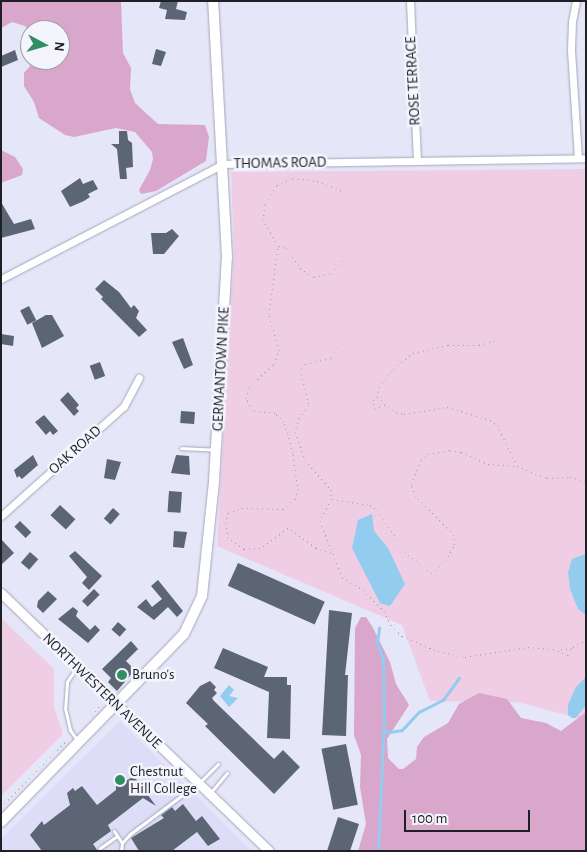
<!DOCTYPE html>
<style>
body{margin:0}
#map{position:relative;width:587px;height:852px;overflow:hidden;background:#e6e6f9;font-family:"Alegreya Sans",sans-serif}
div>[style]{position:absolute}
.built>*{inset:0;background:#ddddf8}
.green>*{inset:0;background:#eecde5}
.forest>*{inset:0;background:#d9a6cc}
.water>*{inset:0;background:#92ccef}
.stream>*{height:2.5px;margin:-1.25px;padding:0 1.25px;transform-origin:1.25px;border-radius:1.25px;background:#92ccef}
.building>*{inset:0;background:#5c6574;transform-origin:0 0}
.path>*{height:1px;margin-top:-0.5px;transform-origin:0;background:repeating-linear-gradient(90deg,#9e9eac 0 1px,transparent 0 5px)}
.roads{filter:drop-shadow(0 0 1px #a6a6b8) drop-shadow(0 0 1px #a6a6b8)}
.service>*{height:3px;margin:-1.5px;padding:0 1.5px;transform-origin:1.5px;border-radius:1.5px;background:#fff}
.minor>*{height:7px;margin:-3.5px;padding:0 3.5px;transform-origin:3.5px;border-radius:3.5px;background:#fff}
.tertiary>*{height:9px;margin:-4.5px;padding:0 4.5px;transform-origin:4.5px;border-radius:4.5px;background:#fff}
.primary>*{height:10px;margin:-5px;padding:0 5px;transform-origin:5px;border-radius:5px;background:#fff}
.dots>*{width:14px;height:14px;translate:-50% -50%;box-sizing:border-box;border:2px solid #f4f5fc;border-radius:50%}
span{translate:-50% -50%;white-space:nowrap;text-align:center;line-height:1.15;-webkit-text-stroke:5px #f4f5fc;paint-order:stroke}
.street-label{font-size:15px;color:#1f1f26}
.poi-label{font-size:15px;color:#1f1f26}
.left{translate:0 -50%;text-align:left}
.frame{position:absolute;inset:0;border:2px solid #1f1f26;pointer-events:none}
.north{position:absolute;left:20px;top:20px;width:50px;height:50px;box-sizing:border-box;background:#f4f5fc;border:1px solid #9f9fa6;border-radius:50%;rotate:96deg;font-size:14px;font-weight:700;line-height:20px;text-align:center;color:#1f1f26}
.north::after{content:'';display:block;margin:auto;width:18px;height:22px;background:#318d64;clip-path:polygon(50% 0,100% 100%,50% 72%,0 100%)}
.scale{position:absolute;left:404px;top:810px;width:126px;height:22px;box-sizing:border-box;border:2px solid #1f1f26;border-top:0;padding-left:6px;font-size:15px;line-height:18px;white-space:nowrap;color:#1f1f26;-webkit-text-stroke:4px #f4f5fc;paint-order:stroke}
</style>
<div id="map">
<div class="built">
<div style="clip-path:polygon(120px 721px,252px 851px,1px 851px,1px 839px)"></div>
</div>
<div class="green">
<div style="clip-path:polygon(586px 169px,586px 720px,517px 702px,430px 701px,402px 625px,217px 546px,234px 251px,231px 172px)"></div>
<div style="clip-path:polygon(1px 618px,54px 669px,54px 707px,63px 734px,1px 796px)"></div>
</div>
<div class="forest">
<div style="clip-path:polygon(1px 1px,121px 1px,123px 53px,131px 68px,130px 89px,135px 103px,158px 124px,205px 125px,209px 137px,206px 161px,156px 191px,141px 194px,139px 190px,150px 170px,153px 159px,152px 152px,135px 132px,116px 128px,74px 137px,65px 135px,39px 118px,34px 102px,24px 86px,24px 73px,35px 60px,60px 60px,60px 30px,30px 32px,25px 26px,12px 22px,1px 28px)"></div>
<div style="clip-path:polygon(1px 150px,15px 157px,23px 169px,22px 175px,1px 183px)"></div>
<div style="clip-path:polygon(361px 617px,366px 617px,372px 626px,390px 662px,396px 684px,409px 705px,387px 739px,388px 758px,399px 769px,403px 769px,416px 759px,417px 747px,424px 737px,448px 723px,459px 704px,479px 693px,507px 699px,521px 718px,546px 723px,561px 731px,586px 712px,586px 851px,358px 851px,366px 824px,360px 787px,361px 755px,354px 735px,355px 628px)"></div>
</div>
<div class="water">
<div style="clip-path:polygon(372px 514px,374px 531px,388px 548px,405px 584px,390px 606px,380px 603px,352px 548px,358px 520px)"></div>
<div style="clip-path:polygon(586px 554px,586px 615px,578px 609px,570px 589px,568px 572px,572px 559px)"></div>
<div style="clip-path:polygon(586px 677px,586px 705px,576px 718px,572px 718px,568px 715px,568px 705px,576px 687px)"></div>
<div style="clip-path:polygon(229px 685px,234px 690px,229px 696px,238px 698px,229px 707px,220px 696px)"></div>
</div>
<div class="stream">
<div style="left:383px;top:733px;width:19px;rotate:-9deg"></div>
<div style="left:402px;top:730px;width:25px;rotate:-47deg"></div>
<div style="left:419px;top:712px;width:27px;rotate:-27deg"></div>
<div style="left:443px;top:700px;width:27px;rotate:-54deg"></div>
<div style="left:378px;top:851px;width:133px;rotate:-87.4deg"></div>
<div style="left:384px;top:718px;width:58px;rotate:-91deg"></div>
<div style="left:383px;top:660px;width:18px;rotate:-109deg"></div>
<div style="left:377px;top:643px;width:15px;rotate:-82deg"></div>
</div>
<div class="building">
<div style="clip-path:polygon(161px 1px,178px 1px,176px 9px,187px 12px,185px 20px,165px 19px,167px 10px,159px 8px)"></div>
<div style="clip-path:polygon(156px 49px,166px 52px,161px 66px,152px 64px)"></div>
<div style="clip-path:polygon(15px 50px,18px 60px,1px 67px,1px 56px)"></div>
<div style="clip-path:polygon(119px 131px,127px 131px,128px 140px,132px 143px,133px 167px,126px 168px,127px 179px,120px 179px,117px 149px,111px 144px,119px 144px)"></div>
<div style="clip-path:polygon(80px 178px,83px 184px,93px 180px,98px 189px,88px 194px,90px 197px,84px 201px,70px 207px,61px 191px)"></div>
<div style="clip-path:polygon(1px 202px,14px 224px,31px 219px,35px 229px,1px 238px)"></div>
<div style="clip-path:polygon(172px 229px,179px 236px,164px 254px,153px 254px,151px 233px,166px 233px)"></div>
<div style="clip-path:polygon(104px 280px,119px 292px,131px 308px,134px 305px,139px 311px,136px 318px,147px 330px,139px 337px,101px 299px,103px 297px,95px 289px)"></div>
<div style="left:29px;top:306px;width:16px;height:10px;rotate:63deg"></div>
<div style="clip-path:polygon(46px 315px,52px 315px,64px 336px,42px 348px,32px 323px)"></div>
<div style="clip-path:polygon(1px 334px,14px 336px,13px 346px,1px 344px)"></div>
<div style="clip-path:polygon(183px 338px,193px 365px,184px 369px,172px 342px)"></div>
<div style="left:100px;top:362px;width:15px;height:11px;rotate:70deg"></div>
<div style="clip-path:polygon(68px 392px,79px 405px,76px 408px,79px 411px,74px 416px,60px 400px)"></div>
<div style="left:181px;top:411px;width:14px;height:12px;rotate:4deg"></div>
<div style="clip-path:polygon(44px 415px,58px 431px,53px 435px,50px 431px,46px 435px,35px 422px)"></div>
<div style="clip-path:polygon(33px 455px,38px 465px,22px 479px,19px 476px,17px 478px,14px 470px)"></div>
<div style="clip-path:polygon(176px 455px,189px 456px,190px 475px,171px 473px)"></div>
<div style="clip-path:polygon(107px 459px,121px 462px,115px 480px,104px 478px)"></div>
<div style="left:169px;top:491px;width:13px;height:21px;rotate:4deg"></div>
<div style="left:60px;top:505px;width:21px;height:14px;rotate:43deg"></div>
<div style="left:113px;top:508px;width:9px;height:14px;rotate:41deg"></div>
<div style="left:20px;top:521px;width:16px;height:8px;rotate:45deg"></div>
<div style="clip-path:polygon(174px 531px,187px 532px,184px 548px,173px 547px)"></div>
<div style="clip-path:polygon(1px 539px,14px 553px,1px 565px)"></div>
<div style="clip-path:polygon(75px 551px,102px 576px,89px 590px,82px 583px,87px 577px,69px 556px)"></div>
<div style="left:30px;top:552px;width:11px;height:14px;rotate:41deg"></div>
<div style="left:238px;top:563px;width:95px;height:25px;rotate:24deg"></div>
<div style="clip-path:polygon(158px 580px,183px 611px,177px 617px,168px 607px,154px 620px,137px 607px,146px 599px,152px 607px,162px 599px,151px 586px)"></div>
<div style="left:94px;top:589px;width:8px;height:17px;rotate:45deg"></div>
<div style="clip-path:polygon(48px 591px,57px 599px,43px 613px,37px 607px,38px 601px)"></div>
<div style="clip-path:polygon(73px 607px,78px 611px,76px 616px,90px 630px,95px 625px,100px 630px,88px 643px,58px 619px)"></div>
<div style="clip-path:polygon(329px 610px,352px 613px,345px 675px,348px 675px,346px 736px,322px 735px)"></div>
<div style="left:118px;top:622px;width:11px;height:10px;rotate:41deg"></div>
<div style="clip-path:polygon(131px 641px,138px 649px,126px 661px,135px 670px,117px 691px,108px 682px,111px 678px,102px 669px)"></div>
<div style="clip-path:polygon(223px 648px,268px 667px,264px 677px,287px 677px,287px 685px,291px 685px,290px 739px,267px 738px,269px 692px,214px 668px)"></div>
<div style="clip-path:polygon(210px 681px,216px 687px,214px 690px,217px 693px,212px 698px,214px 701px,274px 759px,283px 750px,300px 767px,274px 794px,205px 726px,208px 724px,186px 703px,200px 686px)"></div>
<div style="left:346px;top:744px;width:62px;height:25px;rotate:79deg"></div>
<div style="clip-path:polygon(131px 778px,136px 779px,156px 806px,143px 798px,108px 825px,111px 831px,93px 844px,98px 851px,42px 851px,30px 835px,42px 821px,44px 825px,70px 805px,67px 793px,73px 788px,75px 791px,82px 786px,97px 805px,116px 790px,116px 786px)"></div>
<div style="clip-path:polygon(183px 804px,196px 821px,202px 816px,220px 839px,208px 846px,197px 832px,172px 851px,139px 851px,131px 838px,164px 818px,161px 815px,172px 807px,175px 811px)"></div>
<div style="clip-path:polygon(338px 817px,359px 824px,350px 851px,327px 851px)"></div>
</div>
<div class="path">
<div style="left:279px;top:246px;width:8px;rotate:14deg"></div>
<div style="left:287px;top:248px;width:24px;rotate:57deg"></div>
<div style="left:300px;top:268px;width:17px;rotate:33deg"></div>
<div style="left:314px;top:277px;width:18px;rotate:-13deg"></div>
<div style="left:332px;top:273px;width:24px;rotate:-54deg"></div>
<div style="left:338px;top:348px;width:12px;rotate:125deg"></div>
<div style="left:331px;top:358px;width:27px;rotate:167deg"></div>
<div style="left:305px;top:364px;width:7px;rotate:135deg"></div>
<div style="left:300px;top:369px;width:38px;rotate:76deg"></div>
<div style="left:309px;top:406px;width:16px;rotate:130deg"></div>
<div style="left:299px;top:418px;width:15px;rotate:106deg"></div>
<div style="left:295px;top:432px;width:30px;rotate:70deg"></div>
<div style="left:305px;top:460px;width:40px;rotate:49deg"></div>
<div style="left:331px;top:490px;width:9px;rotate:90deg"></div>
<div style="left:331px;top:499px;width:25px;rotate:117deg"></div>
<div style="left:320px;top:521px;width:60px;rotate:68.6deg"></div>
<div style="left:342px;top:577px;width:25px;rotate:32deg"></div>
<div style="left:363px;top:590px;width:30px;rotate:45deg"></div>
<div style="left:384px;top:611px;width:16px;rotate:63deg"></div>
<div style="left:391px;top:625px;width:16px;rotate:45deg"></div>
<div style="left:402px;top:636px;width:39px;rotate:23deg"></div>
<div style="left:438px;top:651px;width:28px;rotate:13deg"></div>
<div style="left:465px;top:657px;width:64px;rotate:-9deg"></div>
<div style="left:528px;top:647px;width:25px;rotate:5deg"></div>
<div style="left:553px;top:649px;width:16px;rotate:22deg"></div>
<div style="left:568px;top:655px;width:8px;rotate:-60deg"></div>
<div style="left:572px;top:648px;width:15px;rotate:172deg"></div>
<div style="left:377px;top:397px;width:10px;rotate:-79deg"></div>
<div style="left:379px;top:387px;width:19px;rotate:-54deg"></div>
<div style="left:390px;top:372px;width:30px;rotate:-40deg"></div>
<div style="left:413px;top:353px;width:36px;rotate:-13deg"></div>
<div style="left:448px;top:345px;width:31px"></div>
<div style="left:479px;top:345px;width:16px;rotate:-15deg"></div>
<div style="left:385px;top:405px;width:12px;rotate:160deg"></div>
<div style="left:374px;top:409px;width:9px;rotate:-96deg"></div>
<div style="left:373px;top:400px;width:5px;rotate:-37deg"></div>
<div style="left:377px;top:397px;width:24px;rotate:38deg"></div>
<div style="left:396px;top:412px;width:8px;rotate:14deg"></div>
<div style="left:404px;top:414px;width:44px;rotate:-9.2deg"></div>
<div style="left:447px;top:407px;width:45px;rotate:16.8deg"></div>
<div style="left:490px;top:420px;width:9px;rotate:36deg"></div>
<div style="left:497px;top:425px;width:45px;rotate:63.4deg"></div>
<div style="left:332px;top:499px;width:38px;rotate:9deg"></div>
<div style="left:370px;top:505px;width:9px;rotate:36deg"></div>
<div style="left:377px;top:510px;width:55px;rotate:55.4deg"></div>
<div style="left:408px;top:555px;width:29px;rotate:38deg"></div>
<div style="left:431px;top:573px;width:19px;rotate:-39deg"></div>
<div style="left:446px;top:561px;width:18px;rotate:-63deg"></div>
<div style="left:454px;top:545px;width:10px;rotate:-90deg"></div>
<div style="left:454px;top:535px;width:54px;rotate:-134.3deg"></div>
<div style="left:416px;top:496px;width:13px;rotate:-113deg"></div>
<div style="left:411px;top:484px;width:26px;rotate:-67deg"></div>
<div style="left:421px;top:460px;width:9px;rotate:-41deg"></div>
<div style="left:428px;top:454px;width:22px;rotate:-10deg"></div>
<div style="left:450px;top:450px;width:11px;rotate:10deg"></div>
<div style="left:461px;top:452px;width:30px;rotate:24deg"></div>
<div style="left:488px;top:464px;width:29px;rotate:4deg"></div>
<div style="left:517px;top:466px;width:32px;rotate:22deg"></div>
<div style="left:547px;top:478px;width:23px;rotate:-2deg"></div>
<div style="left:570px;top:477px;width:16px;rotate:14deg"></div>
<div style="left:331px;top:553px;width:16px;rotate:-162deg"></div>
<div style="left:316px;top:548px;width:34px;rotate:-144deg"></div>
<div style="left:288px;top:528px;width:34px;rotate:144deg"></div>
<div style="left:260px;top:548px;width:16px;rotate:176deg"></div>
<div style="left:244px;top:549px;width:19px;rotate:-145deg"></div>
<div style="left:228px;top:538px;width:15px;rotate:-98deg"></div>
<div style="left:226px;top:523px;width:10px;rotate:-79deg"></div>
<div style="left:228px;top:513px;width:15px;rotate:-20deg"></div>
<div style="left:242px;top:508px;width:41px;rotate:1.4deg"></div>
<div style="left:283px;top:509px;width:16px;rotate:-40deg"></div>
<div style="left:295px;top:499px;width:9px;rotate:-72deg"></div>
<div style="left:298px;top:490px;width:37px;rotate:-98deg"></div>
<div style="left:293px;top:453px;width:32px;rotate:-106deg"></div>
<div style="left:284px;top:422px;width:13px;rotate:-135deg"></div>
<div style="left:275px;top:413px;width:23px;rotate:-173deg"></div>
<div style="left:252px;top:410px;width:13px;rotate:-117deg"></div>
<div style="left:246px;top:398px;width:13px;rotate:-72deg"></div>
<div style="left:250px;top:386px;width:33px;rotate:-43deg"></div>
<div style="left:274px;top:364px;width:15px;rotate:-70deg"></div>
<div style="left:279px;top:350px;width:37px;rotate:-106deg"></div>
<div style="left:269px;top:314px;width:69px;rotate:-82.5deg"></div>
<div style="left:278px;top:246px;width:30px;rotate:-120deg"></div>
<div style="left:263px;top:220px;width:17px;rotate:-83deg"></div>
<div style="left:265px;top:203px;width:22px;rotate:-56deg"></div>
<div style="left:277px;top:185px;width:17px;rotate:-24deg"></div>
<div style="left:293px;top:178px;width:24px;rotate:7deg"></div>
<div style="left:317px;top:181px;width:30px;rotate:21deg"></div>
<div style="left:573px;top:647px;width:15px;rotate:-28deg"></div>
<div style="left:92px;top:715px;width:14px;rotate:-51deg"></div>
<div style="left:1px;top:807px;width:95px;rotate:-45.4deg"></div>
</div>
<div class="roads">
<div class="service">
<div style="left:181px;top:448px;width:34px;rotate:3deg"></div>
<div style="left:77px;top:667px;width:18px;rotate:124deg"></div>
<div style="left:67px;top:682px;width:26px;rotate:94deg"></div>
<div style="left:65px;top:708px;width:23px;rotate:77deg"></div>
<div style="left:70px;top:730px;width:14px;rotate:54deg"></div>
<div style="left:199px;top:783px;width:27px;rotate:-45deg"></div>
<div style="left:211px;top:792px;width:25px;rotate:-50deg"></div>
<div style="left:114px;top:831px;width:14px;rotate:56deg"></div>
<div style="left:100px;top:848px;width:21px;rotate:-35deg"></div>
<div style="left:121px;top:851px;width:8px;rotate:-83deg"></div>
<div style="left:122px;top:843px;width:12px;rotate:-48deg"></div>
<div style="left:130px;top:834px;width:84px;rotate:-36.7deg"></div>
</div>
<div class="minor">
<div style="left:410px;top:1px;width:159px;rotate:87.5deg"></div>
<div style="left:576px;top:1px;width:20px;rotate:101deg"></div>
<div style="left:572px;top:21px;width:29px;rotate:92deg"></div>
<div style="left:571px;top:50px;width:108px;rotate:86.3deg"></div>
<div style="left:1px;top:279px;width:250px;rotate:-27.4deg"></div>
<div style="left:223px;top:164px;width:363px;rotate:-0.9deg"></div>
<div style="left:1px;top:516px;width:165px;rotate:-41.8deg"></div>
<div style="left:124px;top:406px;width:32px;rotate:-62deg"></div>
</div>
<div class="tertiary">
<div style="left:1px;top:593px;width:372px;rotate:43.9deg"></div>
</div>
<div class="primary">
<div style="left:1px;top:822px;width:262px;rotate:-45.8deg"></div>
<div style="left:184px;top:634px;width:42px;rotate:-64.7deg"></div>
<div style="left:202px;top:596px;width:116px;rotate:-84deg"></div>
<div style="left:214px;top:481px;width:224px;rotate:-86.7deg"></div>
<div style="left:227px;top:257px;width:256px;rotate:-93.1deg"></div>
</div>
</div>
<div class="dots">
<div style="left:122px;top:675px;background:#318d64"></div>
<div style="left:120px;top:780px;background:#318d64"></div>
</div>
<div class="street-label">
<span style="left:413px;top:81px;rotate:-93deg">ROSE TERRACE</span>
<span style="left:280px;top:163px;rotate:-1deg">THOMAS ROAD</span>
<span style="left:221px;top:369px;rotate:-87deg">GERMANTOWN PIKE</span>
<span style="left:75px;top:450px;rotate:-42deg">OAK ROAD</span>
<span style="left:102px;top:691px;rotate:44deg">NORTHWESTERN AVENUE</span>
</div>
<div class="poi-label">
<span class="left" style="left:132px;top:675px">Bruno's</span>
<span class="left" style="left:130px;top:780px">Chestnut<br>Hill College</span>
</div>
<div class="frame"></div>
<div class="north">N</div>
<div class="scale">100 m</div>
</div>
